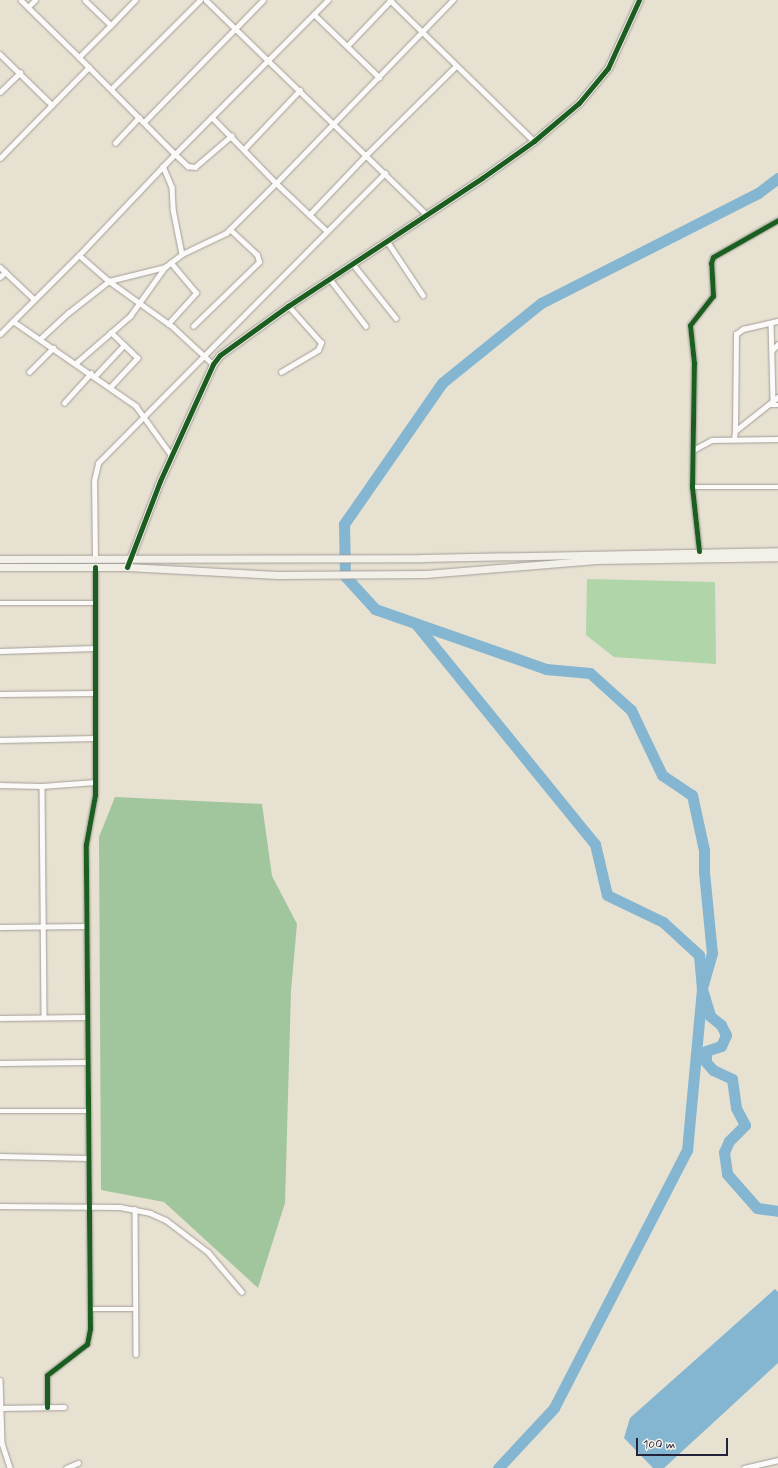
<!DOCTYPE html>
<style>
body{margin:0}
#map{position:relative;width:778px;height:1468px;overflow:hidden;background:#e7e1d1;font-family:Mynerve,sans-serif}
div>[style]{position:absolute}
.green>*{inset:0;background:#afd5a9}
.forest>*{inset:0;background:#a1c69e}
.water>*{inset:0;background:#84b6d1}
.river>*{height:11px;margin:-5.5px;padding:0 5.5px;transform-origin:5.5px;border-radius:5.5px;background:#84b6d1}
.roads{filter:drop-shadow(0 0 1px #a29e99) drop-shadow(0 0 1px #a29e99)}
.street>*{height:4.5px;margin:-2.25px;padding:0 2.25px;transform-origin:2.25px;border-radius:2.25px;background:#fbfaf8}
.secondary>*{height:7px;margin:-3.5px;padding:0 3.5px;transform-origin:3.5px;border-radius:3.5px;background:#f3f0ea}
.cycleway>*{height:5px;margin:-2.5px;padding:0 2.5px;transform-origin:2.5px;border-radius:2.5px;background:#1b5e20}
span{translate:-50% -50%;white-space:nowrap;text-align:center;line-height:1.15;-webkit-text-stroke:3.5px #f7f3e8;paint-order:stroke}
.scale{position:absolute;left:636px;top:1438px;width:92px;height:18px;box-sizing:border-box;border:2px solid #22223b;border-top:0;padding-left:5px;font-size:12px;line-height:14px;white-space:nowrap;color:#22223b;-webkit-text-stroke:3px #f7f3e8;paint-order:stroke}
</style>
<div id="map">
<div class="green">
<div style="clip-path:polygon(587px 579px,715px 582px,716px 664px,614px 657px,586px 635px)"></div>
</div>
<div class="forest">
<div style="clip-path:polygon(115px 797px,262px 804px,272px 876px,297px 924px,291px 991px,285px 1203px,258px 1288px,164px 1202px,101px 1190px,99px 837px)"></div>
</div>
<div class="water">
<div style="clip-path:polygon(775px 1289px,778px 1292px,778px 1363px,664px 1468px,653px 1468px,624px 1438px,630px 1418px)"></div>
</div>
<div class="river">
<div style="left:778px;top:178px;width:25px;rotate:143deg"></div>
<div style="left:758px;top:193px;width:243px;rotate:153.1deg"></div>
<div style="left:541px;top:303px;width:127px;rotate:141.1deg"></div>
<div style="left:442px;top:383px;width:172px;rotate:124.8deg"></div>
<div style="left:344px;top:524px;width:52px;rotate:88.9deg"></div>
<div style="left:345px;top:576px;width:45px;rotate:47.7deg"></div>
<div style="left:375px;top:609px;width:181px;rotate:19.3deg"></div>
<div style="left:546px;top:669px;width:44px;rotate:5.2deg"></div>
<div style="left:590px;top:673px;width:55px;rotate:42.1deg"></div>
<div style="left:631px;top:710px;width:72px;rotate:64.5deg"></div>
<div style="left:662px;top:775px;width:36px;rotate:34deg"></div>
<div style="left:692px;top:795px;width:56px;rotate:77.7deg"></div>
<div style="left:704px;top:850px;width:22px;rotate:90deg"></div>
<div style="left:704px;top:872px;width:81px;rotate:84.4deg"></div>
<div style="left:712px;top:953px;width:37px;rotate:106deg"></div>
<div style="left:702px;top:989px;width:28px;rotate:73deg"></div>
<div style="left:710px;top:1016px;width:14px;rotate:39deg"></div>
<div style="left:721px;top:1025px;width:11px;rotate:63deg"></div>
<div style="left:726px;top:1035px;width:12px;rotate:114deg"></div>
<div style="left:721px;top:1046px;width:16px;rotate:162deg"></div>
<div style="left:706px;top:1051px;width:11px;rotate:90deg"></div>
<div style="left:706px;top:1062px;width:11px;rotate:49deg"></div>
<div style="left:713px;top:1070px;width:21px;rotate:25deg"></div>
<div style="left:732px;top:1079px;width:29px;rotate:82deg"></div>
<div style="left:736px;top:1108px;width:19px;rotate:62deg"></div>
<div style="left:745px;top:1125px;width:23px;rotate:135deg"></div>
<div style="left:729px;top:1141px;width:12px;rotate:114deg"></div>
<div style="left:724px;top:1152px;width:22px;rotate:82deg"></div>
<div style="left:727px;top:1174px;width:45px;rotate:48.6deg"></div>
<div style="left:757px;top:1208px;width:21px;rotate:8deg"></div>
<div style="left:416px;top:624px;width:284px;rotate:50.9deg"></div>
<div style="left:595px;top:844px;width:52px;rotate:76.8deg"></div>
<div style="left:607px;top:895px;width:62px;rotate:25.7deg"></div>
<div style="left:663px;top:922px;width:49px;rotate:42.5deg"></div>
<div style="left:699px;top:955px;width:34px;rotate:85deg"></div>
<div style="left:702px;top:989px;width:162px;rotate:95.3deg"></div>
<div style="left:687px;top:1150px;width:290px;rotate:117.3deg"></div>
<div style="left:554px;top:1408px;width:82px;rotate:133deg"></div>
</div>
<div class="roads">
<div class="street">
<div style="left:21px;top:0;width:10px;rotate:45deg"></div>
<div style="left:28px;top:7px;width:10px;rotate:-45deg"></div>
<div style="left:85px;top:0;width:36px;rotate:44deg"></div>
<div style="left:111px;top:25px;width:35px;rotate:-46deg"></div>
<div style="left:206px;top:0;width:308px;rotate:44.2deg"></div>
<div style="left:390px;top:0;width:202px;rotate:44.4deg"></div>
<div style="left:28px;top:7px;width:71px;rotate:44.4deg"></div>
<div style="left:79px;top:57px;width:45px;rotate:-45deg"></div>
<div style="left:314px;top:14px;width:91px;rotate:44.1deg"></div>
<div style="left:347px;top:46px;width:64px;rotate:-46.3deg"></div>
<div style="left:0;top:54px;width:73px;rotate:44.4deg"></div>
<div style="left:79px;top:57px;width:136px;rotate:45.3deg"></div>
<div style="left:175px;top:154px;width:217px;rotate:-45.2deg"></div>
<div style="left:111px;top:89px;width:126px;rotate:-45deg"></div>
<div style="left:0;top:92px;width:28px;rotate:-44deg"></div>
<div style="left:212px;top:117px;width:92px;rotate:45.9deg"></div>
<div style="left:276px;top:183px;width:255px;rotate:-46deg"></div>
<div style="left:144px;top:122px;width:170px;rotate:-45.7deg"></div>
<div style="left:115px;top:143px;width:35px;rotate:-47deg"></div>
<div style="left:244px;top:149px;width:81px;rotate:-46.5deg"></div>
<div style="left:0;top:158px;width:127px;rotate:-45.6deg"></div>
<div style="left:163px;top:166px;width:23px;rotate:67deg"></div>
<div style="left:172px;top:187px;width:22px;rotate:87deg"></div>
<div style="left:173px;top:209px;width:46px;rotate:78.7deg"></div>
<div style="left:309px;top:215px;width:84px;rotate:-46.4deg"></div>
<div style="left:367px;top:154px;width:125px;rotate:-44.7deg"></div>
<div style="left:387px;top:241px;width:65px;rotate:56.3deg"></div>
<div style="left:79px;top:255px;width:40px;rotate:41deg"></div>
<div style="left:109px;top:281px;width:79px;rotate:35.7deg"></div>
<div style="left:173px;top:327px;width:54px;rotate:42.8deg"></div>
<div style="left:353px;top:264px;width:69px;rotate:51.5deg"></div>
<div style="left:0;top:267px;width:47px;rotate:43.3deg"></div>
<div style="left:0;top:277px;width:7px;rotate:-45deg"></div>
<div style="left:330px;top:279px;width:59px;rotate:52.5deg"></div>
<div style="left:13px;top:321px;width:150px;rotate:34.6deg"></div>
<div style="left:136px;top:406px;width:62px;rotate:54.2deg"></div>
<div style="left:771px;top:323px;width:78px;rotate:88.5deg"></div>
<div style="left:168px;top:324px;width:42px;rotate:-47.9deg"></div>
<div style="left:196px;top:293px;width:39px;rotate:-130deg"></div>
<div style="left:193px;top:326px;width:92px;rotate:-44.1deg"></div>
<div style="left:259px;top:262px;width:7px;rotate:-106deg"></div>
<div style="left:257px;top:255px;width:37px;rotate:-137deg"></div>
<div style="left:111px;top:332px;width:37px;rotate:44deg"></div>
<div style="left:138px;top:358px;width:40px;rotate:133deg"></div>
<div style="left:0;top:334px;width:112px;rotate:-45deg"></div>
<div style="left:79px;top:255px;width:139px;rotate:-46.5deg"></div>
<div style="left:175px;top:154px;width:18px;rotate:43deg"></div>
<div style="left:188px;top:166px;width:7px;rotate:8deg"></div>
<div style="left:195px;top:167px;width:48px;rotate:-40.7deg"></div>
<div style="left:40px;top:339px;width:38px;rotate:-43deg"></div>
<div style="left:68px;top:313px;width:52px;rotate:-38deg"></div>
<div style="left:109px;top:281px;width:58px;rotate:-14deg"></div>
<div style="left:772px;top:350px;width:8px;rotate:-45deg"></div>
<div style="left:76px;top:363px;width:72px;rotate:-41deg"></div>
<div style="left:130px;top:316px;width:60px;rotate:-54.5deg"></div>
<div style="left:165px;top:267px;width:21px;rotate:-37deg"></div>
<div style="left:182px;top:254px;width:49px;rotate:-25.5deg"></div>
<div style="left:226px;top:233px;width:71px;rotate:-45deg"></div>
<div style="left:276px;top:183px;width:70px;rotate:43.3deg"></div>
<div style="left:29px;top:372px;width:34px;rotate:-45deg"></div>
<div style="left:281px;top:372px;width:43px;rotate:-30.7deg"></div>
<div style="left:318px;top:350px;width:8px;rotate:-67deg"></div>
<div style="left:321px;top:343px;width:50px;rotate:-131.7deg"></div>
<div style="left:95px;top:376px;width:42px;rotate:-46.9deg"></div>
<div style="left:64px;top:403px;width:40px;rotate:-48deg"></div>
<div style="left:768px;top:405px;width:10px"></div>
<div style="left:735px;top:431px;width:97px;rotate:-89.4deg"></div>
<div style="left:736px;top:334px;width:9px;rotate:-36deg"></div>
<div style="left:743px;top:329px;width:36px;rotate:-13deg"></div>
<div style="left:734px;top:439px;width:8px;rotate:-83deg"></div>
<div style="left:735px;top:431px;width:55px;rotate:-38.3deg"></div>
<div style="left:693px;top:450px;width:21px;rotate:-28deg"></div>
<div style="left:712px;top:440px;width:66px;rotate:-0.9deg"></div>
<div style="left:692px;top:487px;width:86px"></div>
<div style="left:699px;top:551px;width:64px;rotate:-96.2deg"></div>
<div style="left:692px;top:487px;width:124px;rotate:-89.1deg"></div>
<div style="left:694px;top:363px;width:38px;rotate:-96deg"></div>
<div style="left:690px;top:325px;width:37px;rotate:-52deg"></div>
<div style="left:713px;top:296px;width:33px;rotate:-93deg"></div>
<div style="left:711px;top:263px;width:6px;rotate:-72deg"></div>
<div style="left:713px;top:257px;width:75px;rotate:-29.6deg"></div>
<div style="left:95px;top:558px;width:77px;rotate:-90.7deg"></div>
<div style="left:94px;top:481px;width:18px;rotate:-77deg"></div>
<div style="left:98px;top:463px;width:408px;rotate:-45.3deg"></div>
<div style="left:0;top:603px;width:95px"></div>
<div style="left:0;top:651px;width:95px;rotate:-1.8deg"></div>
<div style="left:0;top:694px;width:95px;rotate:-0.6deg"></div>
<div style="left:0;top:740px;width:95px;rotate:-1.2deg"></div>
<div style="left:0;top:785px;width:42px;rotate:1.4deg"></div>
<div style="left:42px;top:786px;width:53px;rotate:-4.3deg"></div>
<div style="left:42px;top:786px;width:231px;rotate:89.5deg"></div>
<div style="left:0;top:927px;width:86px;rotate:-0.7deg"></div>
<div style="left:0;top:1018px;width:87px;rotate:-0.7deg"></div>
<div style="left:0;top:1063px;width:88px;rotate:-0.7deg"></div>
<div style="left:0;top:1111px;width:87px"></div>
<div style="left:0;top:1156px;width:87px;rotate:1.3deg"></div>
<div style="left:0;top:1206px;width:120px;rotate:0.5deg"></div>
<div style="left:120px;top:1207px;width:31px;rotate:11deg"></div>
<div style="left:150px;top:1213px;width:17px;rotate:24deg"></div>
<div style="left:166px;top:1220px;width:53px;rotate:37.3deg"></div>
<div style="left:208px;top:1252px;width:52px;rotate:49.6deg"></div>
<div style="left:135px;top:1209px;width:145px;rotate:89.6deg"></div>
<div style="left:90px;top:1309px;width:46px"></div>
<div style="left:0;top:1380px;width:63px;rotate:88.2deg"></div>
<div style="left:2px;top:1443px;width:26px;rotate:72deg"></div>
<div style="left:47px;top:1407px;width:32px;rotate:-90deg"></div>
<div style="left:47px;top:1375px;width:51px;rotate:-37.8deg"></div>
<div style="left:87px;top:1344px;width:15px;rotate:-79deg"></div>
<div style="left:90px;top:1329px;width:485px;rotate:-90.5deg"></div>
<div style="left:86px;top:844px;width:50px;rotate:-79.6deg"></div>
<div style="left:95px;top:795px;width:228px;rotate:-90deg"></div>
<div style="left:0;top:1408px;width:64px;rotate:-0.9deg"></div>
<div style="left:66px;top:1468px;width:13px;rotate:-23deg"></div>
<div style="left:744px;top:1468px;width:35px;rotate:-13deg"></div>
</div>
<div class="secondary">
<div style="left:0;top:559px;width:422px;rotate:-0.1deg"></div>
<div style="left:422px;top:558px;width:356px;rotate:-1.1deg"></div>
<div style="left:0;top:567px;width:127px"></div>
<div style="left:127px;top:567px;width:150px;rotate:3.1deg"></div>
<div style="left:277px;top:575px;width:149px;rotate:-0.4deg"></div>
<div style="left:426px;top:574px;width:171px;rotate:-4.7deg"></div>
<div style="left:596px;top:560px;width:182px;rotate:-0.9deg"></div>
<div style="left:127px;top:567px;width:92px;rotate:-69deg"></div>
<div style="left:160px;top:481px;width:128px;rotate:-65.6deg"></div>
<div style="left:213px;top:364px;width:11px;rotate:-52deg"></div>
<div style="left:220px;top:355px;width:84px;rotate:-35.8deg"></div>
<div style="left:288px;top:306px;width:232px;rotate:-33.4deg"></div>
<div style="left:482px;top:178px;width:64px;rotate:-35.4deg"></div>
<div style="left:534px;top:141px;width:59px;rotate:-40.2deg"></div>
<div style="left:579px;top:103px;width:45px;rotate:-50.4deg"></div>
<div style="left:608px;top:68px;width:75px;rotate:-65.5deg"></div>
</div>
</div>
<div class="cycleway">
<div style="left:699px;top:551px;width:64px;rotate:-96.2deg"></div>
<div style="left:692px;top:487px;width:124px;rotate:-89.1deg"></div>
<div style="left:694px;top:363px;width:38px;rotate:-96deg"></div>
<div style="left:690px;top:325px;width:37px;rotate:-52deg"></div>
<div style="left:713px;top:296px;width:33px;rotate:-93deg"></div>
<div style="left:711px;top:263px;width:6px;rotate:-72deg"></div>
<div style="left:713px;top:257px;width:75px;rotate:-29.6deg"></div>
<div style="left:127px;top:567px;width:92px;rotate:-69deg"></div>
<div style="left:160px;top:481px;width:128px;rotate:-65.6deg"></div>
<div style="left:213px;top:364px;width:11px;rotate:-52deg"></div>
<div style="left:220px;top:355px;width:84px;rotate:-35.8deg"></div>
<div style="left:288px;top:306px;width:232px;rotate:-33.4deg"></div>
<div style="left:482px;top:178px;width:64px;rotate:-35.4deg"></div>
<div style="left:534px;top:141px;width:59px;rotate:-40.2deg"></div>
<div style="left:579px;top:103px;width:45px;rotate:-50.4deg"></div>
<div style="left:608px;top:68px;width:75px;rotate:-65.5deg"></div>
<div style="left:47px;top:1407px;width:32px;rotate:-90deg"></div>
<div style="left:47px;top:1375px;width:51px;rotate:-37.8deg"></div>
<div style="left:87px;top:1344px;width:15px;rotate:-79deg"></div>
<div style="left:90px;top:1329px;width:485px;rotate:-90.5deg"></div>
<div style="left:86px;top:844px;width:50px;rotate:-79.6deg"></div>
<div style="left:95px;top:795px;width:228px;rotate:-90deg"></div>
</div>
<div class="scale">100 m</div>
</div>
